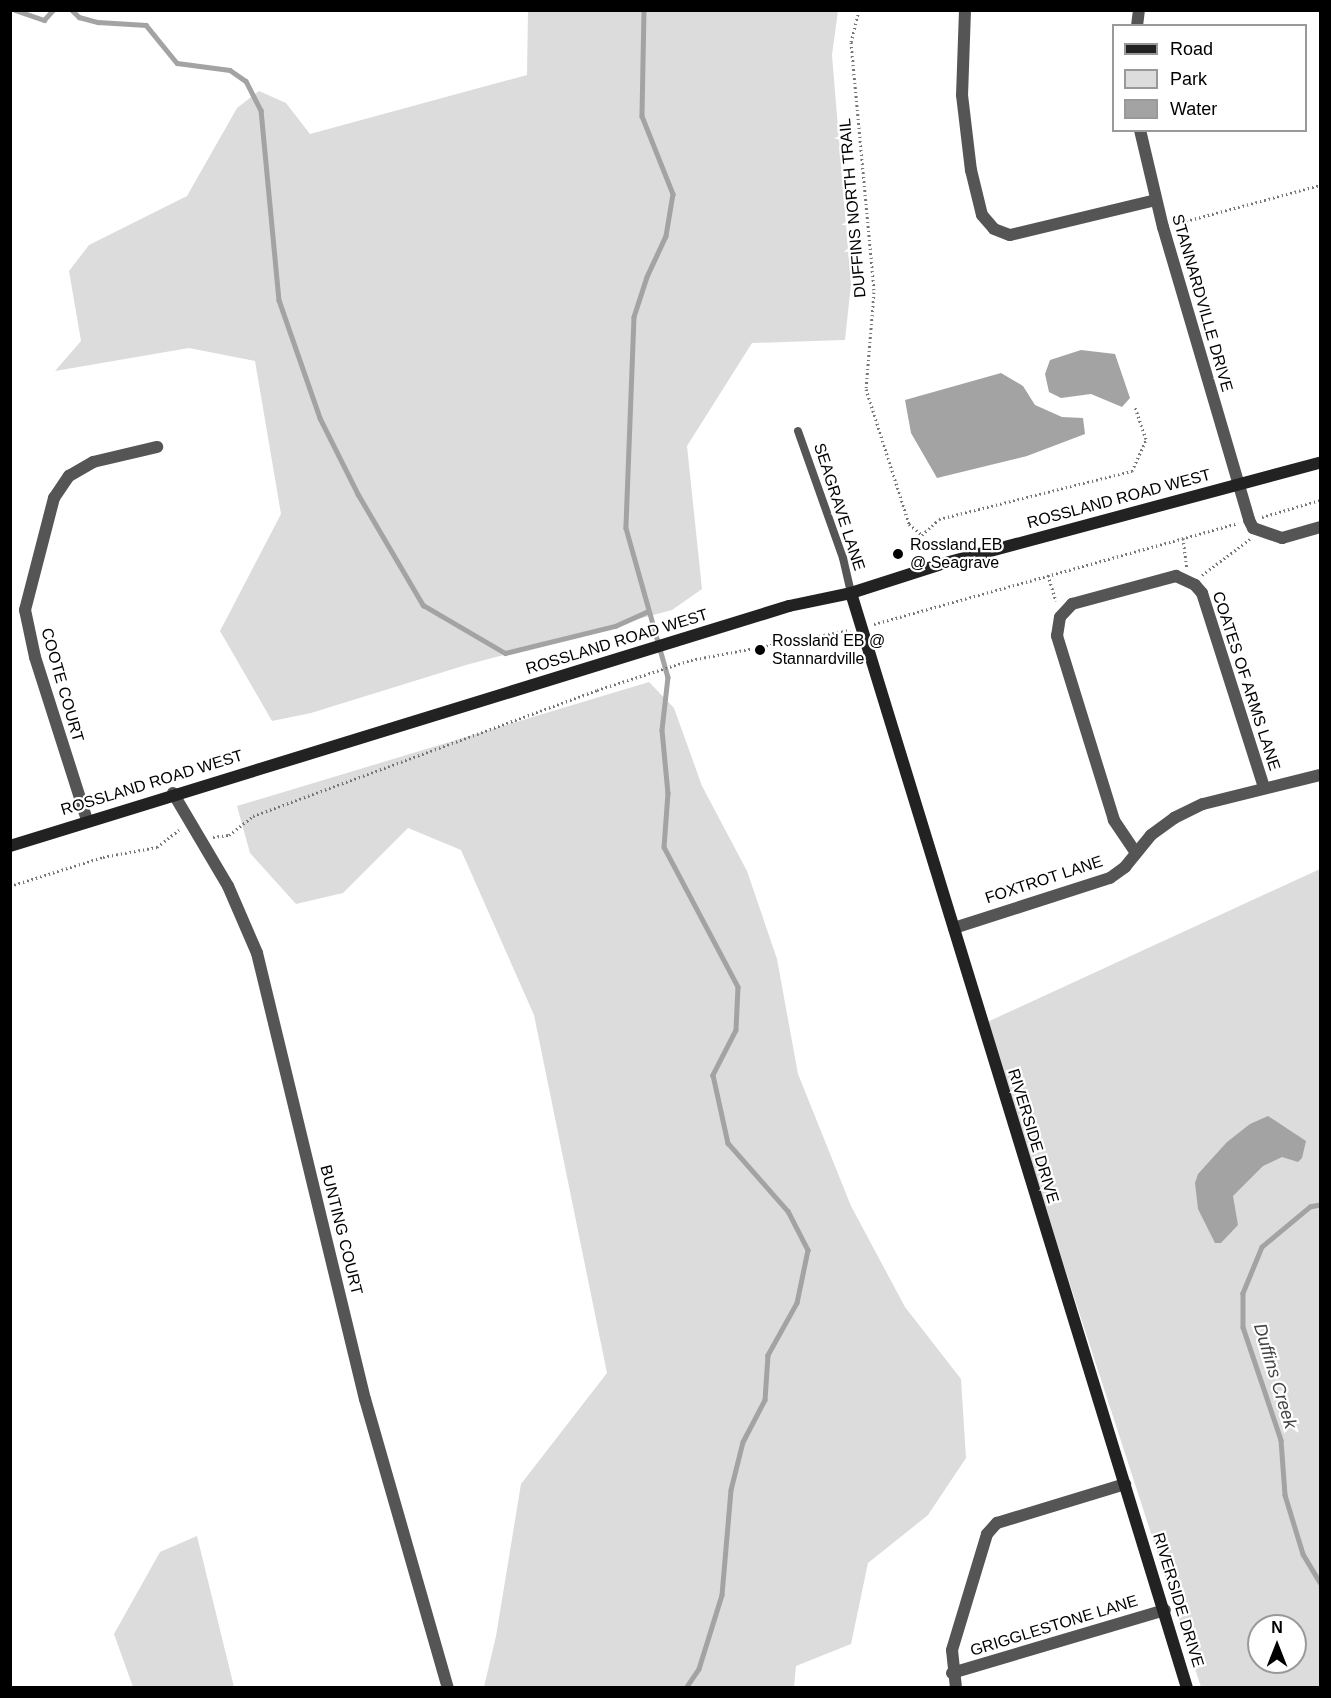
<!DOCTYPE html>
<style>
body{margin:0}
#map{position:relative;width:1331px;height:1698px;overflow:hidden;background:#fff;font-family:Arial,sans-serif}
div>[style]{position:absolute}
.green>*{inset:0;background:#dcdcdc}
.water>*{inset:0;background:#a3a3a3}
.stream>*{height:4.5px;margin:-2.25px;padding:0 2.25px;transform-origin:2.25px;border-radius:2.25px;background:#a3a3a3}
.path>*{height:3px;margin-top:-1.5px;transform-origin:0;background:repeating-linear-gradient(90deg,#777 0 1.5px,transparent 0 4.5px)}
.lane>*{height:8px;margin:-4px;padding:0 4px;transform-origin:4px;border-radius:4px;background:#555}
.street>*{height:12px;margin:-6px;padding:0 6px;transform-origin:6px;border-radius:6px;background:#555}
.secondary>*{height:12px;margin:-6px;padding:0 6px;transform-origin:6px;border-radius:6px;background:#222}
.dots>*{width:16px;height:16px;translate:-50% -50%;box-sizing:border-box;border:3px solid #fff;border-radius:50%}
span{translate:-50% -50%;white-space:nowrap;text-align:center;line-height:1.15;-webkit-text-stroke:4.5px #fff;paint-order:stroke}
.street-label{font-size:16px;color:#000}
.poi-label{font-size:16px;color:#000}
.left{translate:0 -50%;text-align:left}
.water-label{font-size:18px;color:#444;font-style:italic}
.frame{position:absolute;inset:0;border:12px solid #000;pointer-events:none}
.legend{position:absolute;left:1112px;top:24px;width:195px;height:108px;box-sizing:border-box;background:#fff;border:2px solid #999;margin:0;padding:8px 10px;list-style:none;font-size:18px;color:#000}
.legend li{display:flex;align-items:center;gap:12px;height:30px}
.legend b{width:30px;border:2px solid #999}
.north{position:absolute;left:1247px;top:1614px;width:60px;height:60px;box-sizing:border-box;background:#fff;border:2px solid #999;border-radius:50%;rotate:0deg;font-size:16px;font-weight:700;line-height:24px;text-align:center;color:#000}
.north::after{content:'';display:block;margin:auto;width:21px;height:27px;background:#000;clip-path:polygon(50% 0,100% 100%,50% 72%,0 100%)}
</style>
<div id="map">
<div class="green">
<div style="clip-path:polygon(528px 11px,838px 11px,832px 55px,851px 284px,845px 340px,752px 343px,687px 446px,702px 589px,672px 610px,466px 665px,311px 713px,272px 721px,220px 631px,281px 514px,255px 361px,189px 348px,55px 371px,81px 341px,69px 271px,89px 245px,187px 196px,237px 108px,259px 91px,286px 103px,310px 134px,527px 75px)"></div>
<div style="clip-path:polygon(649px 682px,674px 708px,702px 786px,747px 871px,777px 959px,798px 1074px,851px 1206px,905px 1307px,961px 1379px,966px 1458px,928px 1515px,868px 1563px,851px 1644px,796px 1666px,794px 1687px,484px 1687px,496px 1636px,521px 1484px,607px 1373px,534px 1015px,461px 850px,408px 828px,343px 893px,296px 904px,250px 853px,237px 806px)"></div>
<div style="clip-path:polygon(evenodd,1320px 869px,1320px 1687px,1201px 1687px,985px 1023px,1320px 869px,1259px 1626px,1295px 1626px,1295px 1662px,1259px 1662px,1259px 1626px)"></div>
<div style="clip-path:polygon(197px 1536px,234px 1687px,133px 1687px,114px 1634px,160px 1552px)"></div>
</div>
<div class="water">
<div style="clip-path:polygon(1081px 350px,1115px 354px,1130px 398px,1122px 407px,1091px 394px,1061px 398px,1049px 392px,1045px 374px,1050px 360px)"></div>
<div style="clip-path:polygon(1001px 373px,1023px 386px,1035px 405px,1062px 417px,1083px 418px,1085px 434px,1027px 456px,937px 478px,911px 433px,905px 400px)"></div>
<div style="clip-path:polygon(1268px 1116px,1306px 1141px,1302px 1158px,1298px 1162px,1282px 1157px,1263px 1166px,1233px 1196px,1238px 1225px,1221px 1243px,1215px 1243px,1198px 1209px,1195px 1183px,1198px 1174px,1227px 1142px,1250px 1124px)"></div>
</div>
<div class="stream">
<div style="left:15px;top:10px;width:31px;rotate:19deg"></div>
<div style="left:44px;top:20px;width:13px;rotate:-48deg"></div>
<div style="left:72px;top:10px;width:10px;rotate:45deg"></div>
<div style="left:79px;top:17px;width:20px;rotate:15deg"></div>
<div style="left:98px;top:22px;width:48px;rotate:3.6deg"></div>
<div style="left:146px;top:25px;width:49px;rotate:50.8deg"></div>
<div style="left:177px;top:63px;width:53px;rotate:7.5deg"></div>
<div style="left:230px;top:70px;width:19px;rotate:35deg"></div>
<div style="left:246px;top:81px;width:33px;rotate:63deg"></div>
<div style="left:261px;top:110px;width:191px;rotate:84.6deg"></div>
<div style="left:279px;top:300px;width:125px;rotate:70.8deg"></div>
<div style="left:320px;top:418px;width:85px;rotate:63.4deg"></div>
<div style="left:358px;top:494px;width:129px;rotate:59.6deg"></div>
<div style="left:423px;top:605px;width:95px;rotate:30.3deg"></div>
<div style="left:505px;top:653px;width:113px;rotate:-13.8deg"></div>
<div style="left:615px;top:626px;width:36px;rotate:-24deg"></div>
<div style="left:644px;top:10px;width:106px;rotate:91.1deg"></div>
<div style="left:642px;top:116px;width:84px;rotate:68.3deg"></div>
<div style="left:673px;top:194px;width:43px;rotate:99.5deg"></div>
<div style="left:666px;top:236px;width:45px;rotate:114.9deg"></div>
<div style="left:647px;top:277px;width:42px;rotate:108deg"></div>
<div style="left:634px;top:317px;width:211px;rotate:92.2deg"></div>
<div style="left:626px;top:528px;width:155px;rotate:74.3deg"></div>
<div style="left:668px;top:677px;width:53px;rotate:96.5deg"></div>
<div style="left:662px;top:730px;width:63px;rotate:84.6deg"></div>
<div style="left:668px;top:793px;width:54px;rotate:94.2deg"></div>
<div style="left:664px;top:847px;width:158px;rotate:62.1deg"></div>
<div style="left:738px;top:987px;width:43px;rotate:92.7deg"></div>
<div style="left:736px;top:1030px;width:51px;rotate:117.1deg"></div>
<div style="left:713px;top:1075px;width:70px;rotate:77.6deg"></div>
<div style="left:728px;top:1143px;width:91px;rotate:48.6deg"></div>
<div style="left:788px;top:1211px;width:44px;rotate:62.9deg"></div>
<div style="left:808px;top:1250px;width:54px;rotate:101.7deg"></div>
<div style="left:797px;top:1303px;width:60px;rotate:119.1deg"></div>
<div style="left:768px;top:1355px;width:45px;rotate:93.8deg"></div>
<div style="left:765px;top:1400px;width:47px;rotate:117.6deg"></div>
<div style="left:743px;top:1442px;width:49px;rotate:104deg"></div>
<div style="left:731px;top:1490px;width:105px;rotate:94.9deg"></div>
<div style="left:722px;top:1595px;width:77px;rotate:107.3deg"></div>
<div style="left:699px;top:1669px;width:23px;rotate:124deg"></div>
<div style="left:1320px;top:1205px;width:10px;rotate:169deg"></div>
<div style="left:1310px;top:1207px;width:62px;rotate:140.2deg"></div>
<div style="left:1262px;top:1247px;width:50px;rotate:112.4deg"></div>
<div style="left:1243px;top:1293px;width:34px;rotate:90deg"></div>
<div style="left:1243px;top:1327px;width:119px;rotate:71.4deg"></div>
<div style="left:1281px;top:1440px;width:55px;rotate:85.8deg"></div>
<div style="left:1285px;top:1495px;width:62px;rotate:73deg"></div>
<div style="left:1303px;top:1554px;width:33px;rotate:59deg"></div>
</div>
<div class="path">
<div style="left:859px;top:10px;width:33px;rotate:104deg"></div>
<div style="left:851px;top:42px;width:251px;rotate:84.7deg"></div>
<div style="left:874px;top:292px;width:97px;rotate:94.7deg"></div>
<div style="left:866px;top:389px;width:142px;rotate:72.3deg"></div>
<div style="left:909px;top:524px;width:17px;rotate:40deg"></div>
<div style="left:922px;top:535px;width:23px;rotate:-43deg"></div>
<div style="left:939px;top:519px;width:199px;rotate:-14deg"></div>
<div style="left:1132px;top:471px;width:35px;rotate:-66deg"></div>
<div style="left:1146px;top:439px;width:34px;rotate:-109deg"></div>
<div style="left:1186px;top:221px;width:139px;rotate:-15deg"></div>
<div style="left:1262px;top:517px;width:60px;rotate:-16.3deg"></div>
<div style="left:1183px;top:538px;width:31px;rotate:83deg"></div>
<div style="left:1048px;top:575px;width:27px;rotate:73deg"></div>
<div style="left:1202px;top:575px;width:60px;rotate:-36.9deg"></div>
<div style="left:874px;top:624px;width:378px;rotate:-15.5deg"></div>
<div style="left:213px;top:837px;width:16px;rotate:-7deg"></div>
<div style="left:229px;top:835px;width:31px;rotate:-38deg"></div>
<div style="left:253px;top:816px;width:366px;rotate:-20.1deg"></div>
<div style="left:597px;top:690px;width:99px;rotate:-17.7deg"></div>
<div style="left:691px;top:660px;width:162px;rotate:-10.7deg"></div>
<div style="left:10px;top:886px;width:97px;rotate:-17.3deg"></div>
<div style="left:103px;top:857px;width:55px;rotate:-10.5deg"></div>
<div style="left:157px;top:847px;width:28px;rotate:-38deg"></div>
</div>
<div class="lane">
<div style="left:798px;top:431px;width:135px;rotate:70.5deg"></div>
<div style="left:843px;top:558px;width:36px;rotate:77deg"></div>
</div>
<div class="street">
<div style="left:965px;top:10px;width:85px;rotate:92deg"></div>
<div style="left:962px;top:95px;width:76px;rotate:83.2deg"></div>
<div style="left:971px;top:170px;width:46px;rotate:76.3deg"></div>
<div style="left:982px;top:215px;width:18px;rotate:49deg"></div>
<div style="left:994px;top:229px;width:17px;rotate:21deg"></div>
<div style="left:1010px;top:235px;width:150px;rotate:-13.5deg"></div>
<div style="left:1137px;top:26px;width:16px;rotate:-83deg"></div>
<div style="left:1140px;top:130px;width:100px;rotate:76.7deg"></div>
<div style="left:1163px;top:227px;width:305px;rotate:73.6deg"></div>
<div style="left:1249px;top:520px;width:9px;rotate:63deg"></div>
<div style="left:1253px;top:528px;width:31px;rotate:19deg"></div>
<div style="left:1282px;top:538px;width:40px;rotate:-16deg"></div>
<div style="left:173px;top:793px;width:108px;rotate:59.4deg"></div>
<div style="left:228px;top:886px;width:73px;rotate:66.6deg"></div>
<div style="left:257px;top:953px;width:459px;rotate:76.4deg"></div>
<div style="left:365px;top:1399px;width:301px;rotate:74deg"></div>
<div style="left:87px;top:820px;width:171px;rotate:-107.7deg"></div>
<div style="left:35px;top:657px;width:48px;rotate:-102deg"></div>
<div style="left:25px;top:610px;width:116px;rotate:-75.5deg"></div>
<div style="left:54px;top:498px;width:27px;rotate:-56deg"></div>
<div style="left:69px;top:476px;width:28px;rotate:-30deg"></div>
<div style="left:93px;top:462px;width:66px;rotate:-13.2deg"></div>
<div style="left:1136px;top:853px;width:40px;rotate:-124deg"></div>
<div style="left:1114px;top:820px;width:193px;rotate:-107.2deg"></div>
<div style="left:1057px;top:636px;width:19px;rotate:-81deg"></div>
<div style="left:1060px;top:617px;width:18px;rotate:-47deg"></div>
<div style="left:1072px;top:604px;width:108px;rotate:-15.1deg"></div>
<div style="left:1176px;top:576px;width:21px;rotate:25deg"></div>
<div style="left:1195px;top:585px;width:11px;rotate:49deg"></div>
<div style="left:1202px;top:593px;width:204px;rotate:72.3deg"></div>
<div style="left:954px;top:928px;width:164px;rotate:-17.8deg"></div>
<div style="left:1110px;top:878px;width:19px;rotate:-36deg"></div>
<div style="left:1125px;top:867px;width:41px;rotate:-50.9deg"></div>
<div style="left:1151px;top:835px;width:29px;rotate:-36deg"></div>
<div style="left:1174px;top:818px;width:32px;rotate:-26deg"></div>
<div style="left:1203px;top:804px;width:121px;rotate:-13.9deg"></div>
<div style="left:952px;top:1673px;width:222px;rotate:-16.5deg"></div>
<div style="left:956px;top:1688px;width:38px;rotate:-96deg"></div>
<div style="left:952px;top:1650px;width:121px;rotate:-73.2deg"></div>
<div style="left:987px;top:1534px;width:15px;rotate:-48deg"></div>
<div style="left:997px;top:1523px;width:134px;rotate:-16.9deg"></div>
</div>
<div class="secondary">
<div style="left:851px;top:593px;width:1145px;rotate:72.94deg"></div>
<div style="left:10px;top:846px;width:815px;rotate:-17.12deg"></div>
<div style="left:789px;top:606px;width:63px;rotate:-11.8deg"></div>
<div style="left:851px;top:593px;width:91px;rotate:-17.8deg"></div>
<div style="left:938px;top:565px;width:395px;rotate:-15deg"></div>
</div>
<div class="dots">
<div style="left:898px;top:554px;background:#000"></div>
<div style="left:760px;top:650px;background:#000"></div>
</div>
<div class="street-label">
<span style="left:853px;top:208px;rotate:-95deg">DUFFINS NORTH TRAIL</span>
<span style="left:1202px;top:303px;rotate:74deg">STANNARDVILLE DRIVE</span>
<span style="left:1119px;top:499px;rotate:-15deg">ROSSLAND ROAD WEST</span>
<span style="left:839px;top:507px;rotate:72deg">SEAGRAVE LANE</span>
<span style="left:617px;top:642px;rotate:-17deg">ROSSLAND ROAD WEST</span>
<span style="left:1246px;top:681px;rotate:72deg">COATES OF ARMS LANE</span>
<span style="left:62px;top:685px;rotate:74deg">COOTE COURT</span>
<span style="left:152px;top:783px;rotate:-17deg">ROSSLAND ROAD WEST</span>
<span style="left:1044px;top:880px;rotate:-18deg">FOXTROT LANE</span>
<span style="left:1033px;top:1136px;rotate:73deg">RIVERSIDE DRIVE</span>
<span style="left:341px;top:1230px;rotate:76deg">BUNTING COURT</span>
<span style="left:1178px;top:1600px;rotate:73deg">RIVERSIDE DRIVE</span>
<span style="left:1054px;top:1626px;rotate:-17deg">GRIGGLESTONE LANE</span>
</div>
<div class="poi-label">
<span class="left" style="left:910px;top:554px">Rossland EB<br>@ Seagrave</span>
<span class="left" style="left:772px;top:650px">Rossland EB @<br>Stannardville</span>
</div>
<div class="water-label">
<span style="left:1275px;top:1376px;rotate:73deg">Duffins Creek</span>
</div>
<div class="frame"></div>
<ul class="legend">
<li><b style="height:8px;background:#222"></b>Road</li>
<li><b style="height:16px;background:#dcdcdc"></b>Park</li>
<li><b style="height:16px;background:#a3a3a3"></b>Water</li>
</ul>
<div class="north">N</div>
</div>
